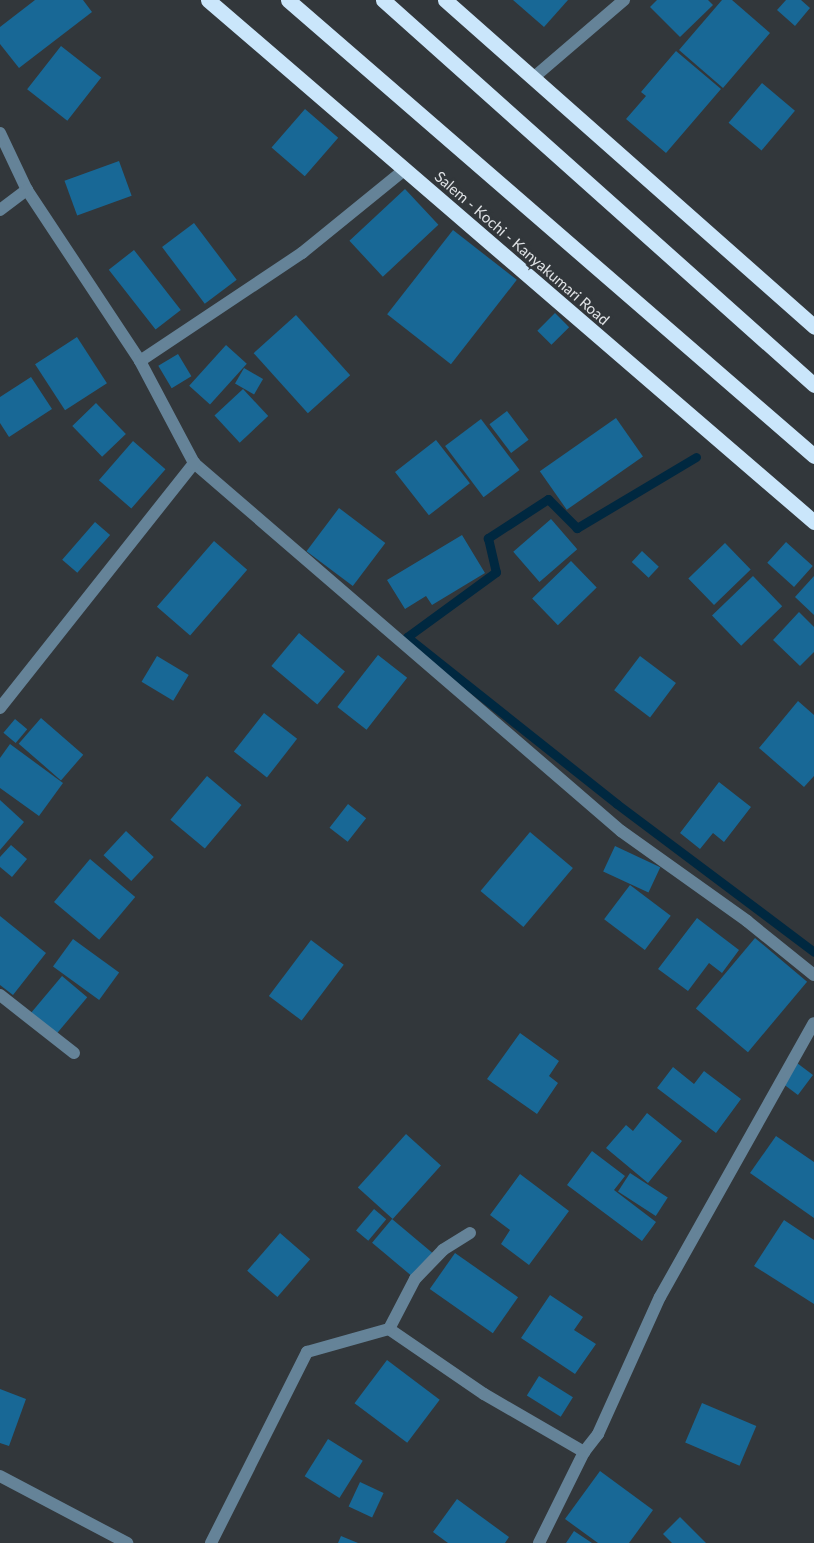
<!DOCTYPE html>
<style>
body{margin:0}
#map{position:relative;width:814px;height:1543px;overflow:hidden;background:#32373b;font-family:Lato,sans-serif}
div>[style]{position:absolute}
.stream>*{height:9px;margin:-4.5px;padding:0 4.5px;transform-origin:4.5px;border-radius:4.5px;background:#002840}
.building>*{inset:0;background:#186896;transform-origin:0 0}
.minor>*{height:12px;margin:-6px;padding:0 6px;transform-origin:6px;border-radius:6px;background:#658398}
.highway>*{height:15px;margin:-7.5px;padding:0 7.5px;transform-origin:7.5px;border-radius:7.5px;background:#cae6fb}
span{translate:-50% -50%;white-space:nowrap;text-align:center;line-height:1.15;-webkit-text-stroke:5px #32373b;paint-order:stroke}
.street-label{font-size:15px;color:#dfe2e5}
</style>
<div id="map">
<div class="stream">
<div style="left:696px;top:457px;width:139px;rotate:149.2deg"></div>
<div style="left:577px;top:528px;width:41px;rotate:-135deg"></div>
<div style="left:548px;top:499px;width:72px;rotate:147deg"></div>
<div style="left:488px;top:538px;width:35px;rotate:77deg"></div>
<div style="left:496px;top:572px;width:110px;rotate:143.9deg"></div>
<div style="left:407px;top:637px;width:268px;rotate:38.5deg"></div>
<div style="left:617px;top:804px;width:246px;rotate:36.9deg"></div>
</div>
<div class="building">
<div style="clip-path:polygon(35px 0,83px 0,92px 12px,19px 68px,0 44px,0 27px)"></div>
<div style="clip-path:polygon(513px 0,568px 0,544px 27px)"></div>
<div style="clip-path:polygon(657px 0,708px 0,713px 5px,680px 37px,650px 7px)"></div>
<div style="clip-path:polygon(722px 0,732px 0,770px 33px,723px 88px,679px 50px)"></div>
<div style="clip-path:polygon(786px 0,801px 0,810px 8px,795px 26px,777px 10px)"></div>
<div style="left:61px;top:46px;width:51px;height:55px;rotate:38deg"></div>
<div style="clip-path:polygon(676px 51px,721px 89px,666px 153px,626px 119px,646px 96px,641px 92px)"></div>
<div style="left:762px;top:83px;width:43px;height:52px;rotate:40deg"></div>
<div style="left:305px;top:109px;width:44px;height:51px;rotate:41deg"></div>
<div style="left:119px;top:161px;width:37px;height:58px;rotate:70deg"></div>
<div style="left:405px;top:189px;width:49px;height:76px;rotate:47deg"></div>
<div style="left:194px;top:223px;width:71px;height:40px;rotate:53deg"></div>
<div style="left:453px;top:230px;width:81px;height:107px;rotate:38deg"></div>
<div style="left:134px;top:250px;width:76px;height:32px;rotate:52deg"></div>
<div style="left:555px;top:313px;width:20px;height:25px;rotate:45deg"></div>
<div style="left:296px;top:315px;width:81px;height:57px;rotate:48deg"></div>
<div style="left:77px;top:337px;width:55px;height:50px;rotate:57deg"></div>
<div style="left:226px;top:345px;width:28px;height:55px;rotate:42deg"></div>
<div style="left:178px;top:354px;width:26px;height:23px;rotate:59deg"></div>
<div style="left:244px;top:368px;width:22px;height:18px;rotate:30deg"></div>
<div style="clip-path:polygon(31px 377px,52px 409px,9px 437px,0 423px,0 397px)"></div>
<div style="left:243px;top:389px;width:37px;height:39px;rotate:47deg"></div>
<div style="left:96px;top:403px;width:43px;height:33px;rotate:46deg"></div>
<div style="left:507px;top:411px;width:36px;height:22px;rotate:53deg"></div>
<div style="left:616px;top:418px;width:47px;height:93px;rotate:55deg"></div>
<div style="left:481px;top:419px;width:64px;height:45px;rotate:53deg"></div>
<div style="left:436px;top:440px;width:55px;height:52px;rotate:52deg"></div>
<div style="left:133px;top:441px;width:43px;height:52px;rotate:41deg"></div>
<div style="left:339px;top:508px;width:58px;height:54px;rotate:37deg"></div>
<div style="left:551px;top:519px;width:40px;height:50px;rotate:49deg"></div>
<div style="left:95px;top:522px;width:20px;height:50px;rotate:41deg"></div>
<div style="clip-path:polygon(462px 535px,485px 573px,432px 605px,426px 596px,405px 609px,387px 580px)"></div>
<div style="left:214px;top:541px;width:44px;height:87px;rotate:41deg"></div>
<div style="left:786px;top:542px;width:36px;height:28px;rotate:42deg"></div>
<div style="left:725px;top:543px;width:37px;height:51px;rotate:46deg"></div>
<div style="left:642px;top:551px;width:23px;height:15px;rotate:43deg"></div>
<div style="left:571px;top:561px;width:37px;height:54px;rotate:46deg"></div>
<div style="left:753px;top:576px;width:42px;height:57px;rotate:46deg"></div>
<div style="clip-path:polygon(814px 576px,814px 615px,795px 597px)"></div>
<div style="clip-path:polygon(799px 612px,814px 627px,814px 652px,800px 666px,773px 640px)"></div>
<div style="left:299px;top:633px;width:60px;height:43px;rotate:40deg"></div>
<div style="left:378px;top:655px;width:37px;height:66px;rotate:38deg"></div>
<div style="left:157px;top:656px;width:37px;height:30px;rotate:31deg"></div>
<div style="left:640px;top:656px;width:45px;height:43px;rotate:37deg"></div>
<div style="clip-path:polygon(798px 701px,814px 715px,814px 776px,804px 787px,759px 748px)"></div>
<div style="left:264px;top:713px;width:42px;height:49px;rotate:38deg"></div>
<div style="left:41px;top:718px;width:56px;height:34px;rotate:41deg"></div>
<div style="left:15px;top:719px;width:16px;height:18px;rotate:40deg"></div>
<div style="clip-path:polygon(10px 744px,63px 783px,39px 816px,0 788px,0 758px)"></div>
<div style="left:207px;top:776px;width:45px;height:57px;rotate:40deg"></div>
<div style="clip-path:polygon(719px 782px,751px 807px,724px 842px,713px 833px,700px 849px,680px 833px)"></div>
<div style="clip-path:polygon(0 800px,24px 822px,0 850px)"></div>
<div style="left:348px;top:804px;width:23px;height:30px;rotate:38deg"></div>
<div style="left:126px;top:831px;width:38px;height:33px;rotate:43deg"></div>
<div style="left:530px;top:832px;width:56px;height:77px;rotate:40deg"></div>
<div style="clip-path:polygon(11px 845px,27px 859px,12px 877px,0 867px,0 857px)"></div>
<div style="left:615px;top:846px;width:50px;height:28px;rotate:25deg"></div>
<div style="left:90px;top:859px;width:59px;height:56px;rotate:40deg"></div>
<div style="left:630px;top:885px;width:51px;height:43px;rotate:37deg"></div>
<div style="clip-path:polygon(0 916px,46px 953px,13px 995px,0 985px)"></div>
<div style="clip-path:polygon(697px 918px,739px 950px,722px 973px,709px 963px,688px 991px,658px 969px)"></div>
<div style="left:755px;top:938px;width:68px;height:92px;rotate:40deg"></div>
<div style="left:73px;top:939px;width:57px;height:34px;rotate:36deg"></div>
<div style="left:311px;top:940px;width:41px;height:70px;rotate:37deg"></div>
<div style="left:62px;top:976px;width:33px;height:48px;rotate:40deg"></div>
<div style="clip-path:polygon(520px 1033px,559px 1061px,549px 1076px,558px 1083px,537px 1114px,487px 1079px)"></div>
<div style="left:797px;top:1063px;width:20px;height:25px;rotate:37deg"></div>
<div style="clip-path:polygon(673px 1067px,694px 1084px,704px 1071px,741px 1099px,716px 1133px,657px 1088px)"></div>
<div style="clip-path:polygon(647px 1113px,682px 1141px,648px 1183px,606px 1148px,626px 1125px,633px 1131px)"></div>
<div style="left:406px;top:1134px;width:47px;height:72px;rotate:42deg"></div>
<div style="clip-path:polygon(776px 1136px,814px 1162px,814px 1218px,750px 1173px)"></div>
<div style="clip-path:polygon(592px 1151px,625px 1176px,614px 1190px,656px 1222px,642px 1241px,567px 1185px)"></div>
<div style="left:630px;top:1173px;width:45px;height:22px;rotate:33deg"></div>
<div style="clip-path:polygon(520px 1174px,569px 1211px,529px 1265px,501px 1244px,510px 1230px,490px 1215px)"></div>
<div style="left:374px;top:1209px;width:16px;height:28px;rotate:40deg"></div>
<div style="left:392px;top:1219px;width:56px;height:31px;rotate:40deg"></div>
<div style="clip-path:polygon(784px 1220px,814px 1240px,814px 1304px,754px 1266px)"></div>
<div style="left:280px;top:1233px;width:40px;height:50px;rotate:41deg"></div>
<div style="left:455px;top:1253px;width:77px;height:44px;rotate:35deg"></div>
<div style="clip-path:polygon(550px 1295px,583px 1317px,574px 1330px,596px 1344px,575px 1374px,521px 1338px)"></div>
<div style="left:387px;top:1360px;width:66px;height:54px;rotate:37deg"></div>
<div style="left:539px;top:1376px;width:40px;height:23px;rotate:32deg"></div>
<div style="clip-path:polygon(0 1389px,26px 1399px,9px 1446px,0 1443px)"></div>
<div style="left:702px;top:1403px;width:59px;height:43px;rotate:23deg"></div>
<div style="left:328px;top:1439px;width:41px;height:44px;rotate:32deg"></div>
<div style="clip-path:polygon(600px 1471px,653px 1510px,629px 1543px,598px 1543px,565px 1519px)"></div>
<div style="left:360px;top:1482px;width:26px;height:27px;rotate:25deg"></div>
<div style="clip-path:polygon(457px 1499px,509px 1537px,505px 1543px,448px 1543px,433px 1532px)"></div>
<div style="clip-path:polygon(680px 1517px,706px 1543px,672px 1543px,663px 1534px)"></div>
<div style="clip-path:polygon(574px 1531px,592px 1543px,566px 1543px)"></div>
<div style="clip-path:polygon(341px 1536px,358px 1543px,338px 1543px)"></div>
</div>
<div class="minor">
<div style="left:533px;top:78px;width:120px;rotate:-40.6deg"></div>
<div style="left:0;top:133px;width:63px;rotate:64.7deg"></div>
<div style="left:27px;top:190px;width:205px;rotate:56.5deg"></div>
<div style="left:140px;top:361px;width:115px;rotate:62.1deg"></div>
<div style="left:194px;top:463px;width:564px;rotate:40.76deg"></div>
<div style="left:621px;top:831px;width:155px;rotate:35.5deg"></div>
<div style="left:747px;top:921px;width:86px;rotate:38.9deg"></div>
<div style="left:0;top:210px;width:34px;rotate:-37deg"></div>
<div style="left:140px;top:361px;width:195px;rotate:-33.7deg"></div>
<div style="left:302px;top:253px;width:132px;rotate:-39.1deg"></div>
<div style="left:0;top:708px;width:313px;rotate:-51.6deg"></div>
<div style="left:0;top:995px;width:94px;rotate:38.1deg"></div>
<div style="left:470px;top:1233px;width:32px;rotate:148deg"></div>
<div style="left:443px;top:1250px;width:40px;rotate:134deg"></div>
<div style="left:415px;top:1279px;width:56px;rotate:117.5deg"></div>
<div style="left:389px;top:1329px;width:115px;rotate:34.4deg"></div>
<div style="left:484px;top:1394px;width:116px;rotate:30.1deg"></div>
<div style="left:0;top:1476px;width:144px;rotate:27.8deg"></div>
<div style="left:211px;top:1543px;width:214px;rotate:-63.3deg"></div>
<div style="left:307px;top:1352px;width:85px;rotate:-15.7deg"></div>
<div style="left:539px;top:1543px;width:102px;rotate:-63.7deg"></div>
<div style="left:584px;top:1452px;width:23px;rotate:-52deg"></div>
<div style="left:598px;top:1434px;width:150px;rotate:-65.7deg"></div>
<div style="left:660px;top:1297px;width:314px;rotate:-60.7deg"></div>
</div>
<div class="highway">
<div style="left:208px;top:0;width:800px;rotate:40.74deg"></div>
<div style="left:288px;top:0;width:696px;rotate:40.92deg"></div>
<div style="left:383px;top:0;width:578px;rotate:41.77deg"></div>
<div style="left:445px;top:0;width:493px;rotate:41.5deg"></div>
</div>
<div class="street-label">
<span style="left:522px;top:248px;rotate:41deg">Salem - Kochi - Kanyakumari Road</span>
</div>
</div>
